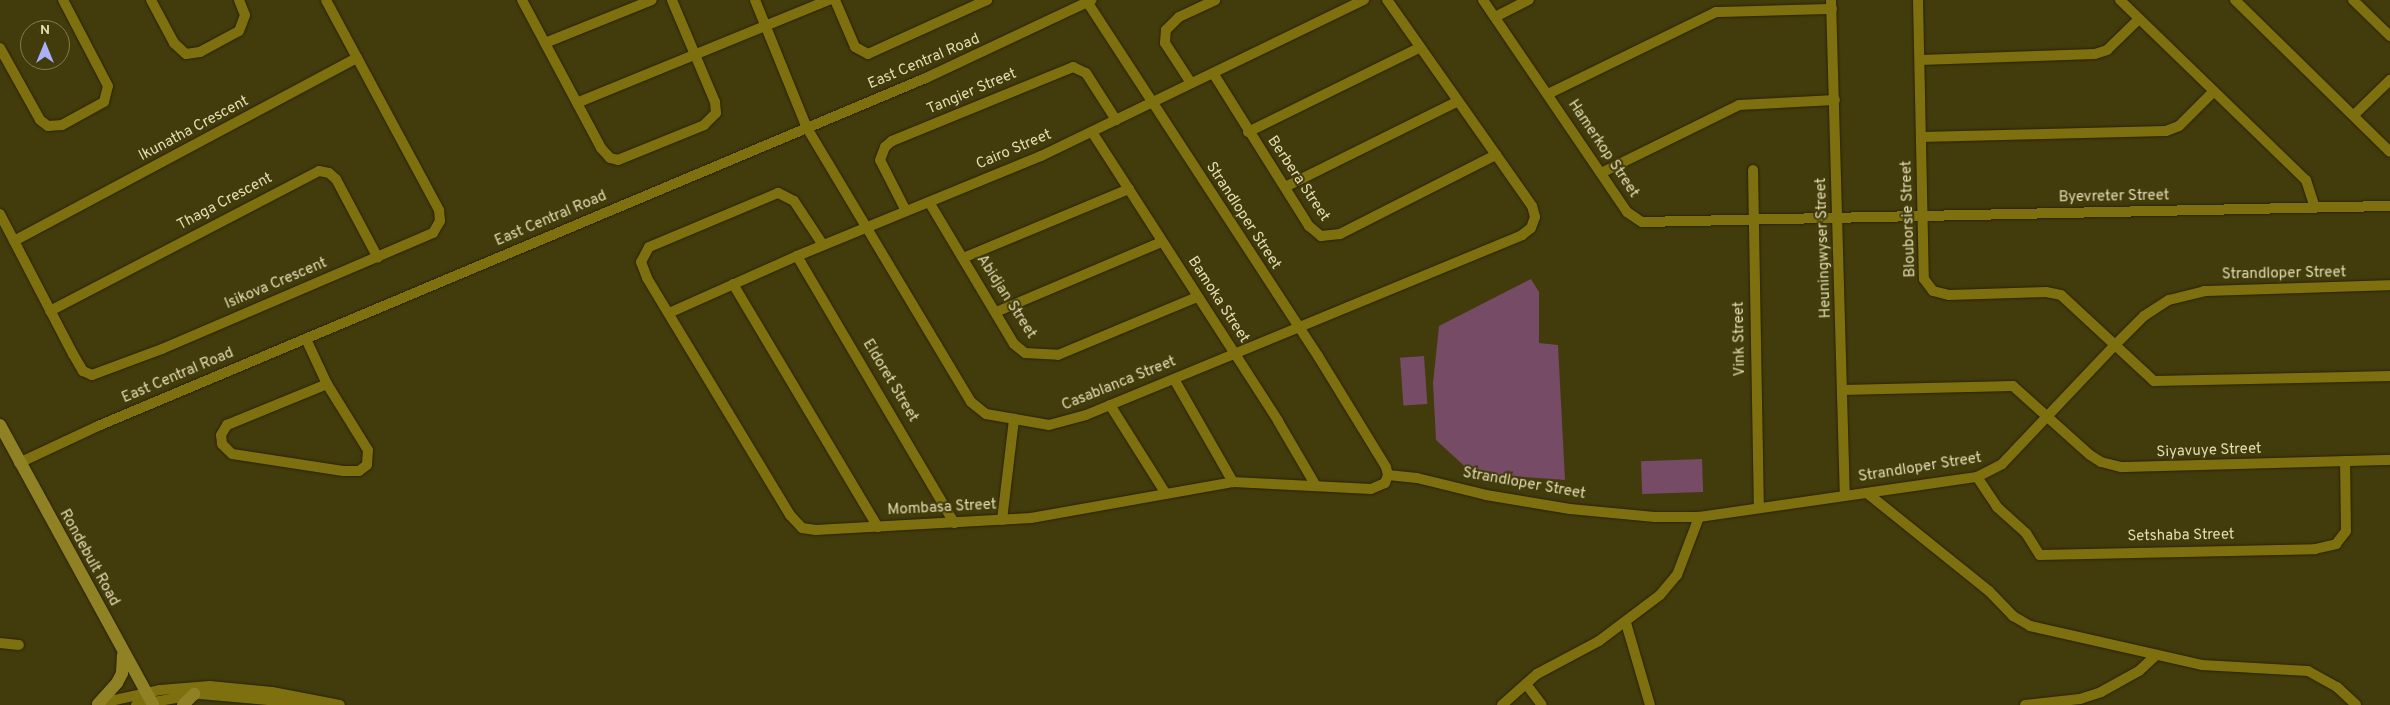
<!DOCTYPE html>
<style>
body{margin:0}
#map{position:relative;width:2390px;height:705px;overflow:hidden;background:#423b0b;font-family:Overpass,sans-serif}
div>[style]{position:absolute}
.green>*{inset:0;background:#754b66;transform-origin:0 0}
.roads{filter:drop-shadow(0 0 1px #262207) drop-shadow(0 0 1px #262207)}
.minor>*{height:10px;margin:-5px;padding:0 5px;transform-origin:5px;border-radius:5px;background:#7e700e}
.major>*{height:12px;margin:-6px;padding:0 6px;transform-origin:6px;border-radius:6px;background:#908224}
span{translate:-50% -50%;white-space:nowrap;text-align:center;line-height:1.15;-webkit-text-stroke:4px #423b0b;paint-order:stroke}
.street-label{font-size:15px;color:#e2dcb3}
.north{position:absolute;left:20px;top:20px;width:50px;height:50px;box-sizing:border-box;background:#423b0b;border:1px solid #827b4e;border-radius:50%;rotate:0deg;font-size:14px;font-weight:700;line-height:20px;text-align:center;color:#e2dcb3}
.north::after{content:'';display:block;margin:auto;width:18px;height:22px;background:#aab0fb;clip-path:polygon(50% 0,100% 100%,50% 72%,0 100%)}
</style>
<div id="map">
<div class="green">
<div style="clip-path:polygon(1531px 279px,1539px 292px,1539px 343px,1558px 345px,1565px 480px,1472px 473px,1436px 440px,1433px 383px,1439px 326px)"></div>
<div style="left:1424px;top:356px;width:48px;height:24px;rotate:86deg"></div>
<div style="left:1702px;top:459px;width:33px;height:61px;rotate:88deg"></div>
</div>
<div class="roads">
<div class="minor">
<div style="left:151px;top:0;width:49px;rotate:61.9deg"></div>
<div style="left:174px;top:43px;width:16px;rotate:43deg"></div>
<div style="left:186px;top:54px;width:14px;rotate:-8deg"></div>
<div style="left:200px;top:52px;width:44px;rotate:-28.3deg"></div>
<div style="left:239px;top:31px;width:17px;rotate:-69deg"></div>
<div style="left:245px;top:15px;width:16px;rotate:-112deg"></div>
<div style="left:522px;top:0;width:168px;rotate:61.9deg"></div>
<div style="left:601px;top:148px;width:13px;rotate:48deg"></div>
<div style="left:610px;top:158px;width:8px;rotate:14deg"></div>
<div style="left:618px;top:160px;width:93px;rotate:-22.1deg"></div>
<div style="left:704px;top:125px;width:17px;rotate:-45deg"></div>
<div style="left:716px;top:113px;width:11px;rotate:-95deg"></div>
<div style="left:715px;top:102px;width:111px;rotate:-112.9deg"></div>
<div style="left:755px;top:0;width:138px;rotate:67.9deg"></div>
<div style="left:807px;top:128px;width:319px;rotate:59.1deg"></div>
<div style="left:971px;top:402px;width:19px;rotate:39deg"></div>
<div style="left:986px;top:414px;width:64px;rotate:9.9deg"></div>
<div style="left:1049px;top:425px;width:38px;rotate:-15deg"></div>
<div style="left:1086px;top:415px;width:472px;rotate:-22.4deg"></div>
<div style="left:1522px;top:235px;width:11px;rotate:-38deg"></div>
<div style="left:1531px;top:228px;width:12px;rotate:-70deg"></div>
<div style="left:1535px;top:217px;width:11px;rotate:-105deg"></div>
<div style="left:1532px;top:206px;width:252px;rotate:-125.1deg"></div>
<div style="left:835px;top:0;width:51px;rotate:66.9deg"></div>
<div style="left:855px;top:47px;width:15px;rotate:28deg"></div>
<div style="left:868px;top:54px;width:131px;rotate:-24.4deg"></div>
<div style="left:1483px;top:0;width:256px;rotate:55.8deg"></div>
<div style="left:1627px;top:212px;width:18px;rotate:34deg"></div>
<div style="left:1642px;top:222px;width:748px;rotate:-1.23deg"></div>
<div style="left:1831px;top:0;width:495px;rotate:88.4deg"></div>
<div style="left:1918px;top:0;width:279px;rotate:88.8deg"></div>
<div style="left:1924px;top:279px;width:15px;rotate:53deg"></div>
<div style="left:1933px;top:291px;width:16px;rotate:14deg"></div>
<div style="left:1949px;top:295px;width:97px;rotate:-1.8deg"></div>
<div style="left:2046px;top:292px;width:15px;rotate:11deg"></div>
<div style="left:2061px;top:295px;width:127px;rotate:42.8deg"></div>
<div style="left:2154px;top:381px;width:236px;rotate:-1.2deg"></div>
<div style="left:2120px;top:0;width:259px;rotate:44.1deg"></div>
<div style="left:2306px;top:180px;width:28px;rotate:72deg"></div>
<div style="left:2235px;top:0;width:217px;rotate:44.4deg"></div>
<div style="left:2353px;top:0;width:52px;rotate:44.2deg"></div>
<div style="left:1495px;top:17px;width:38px;rotate:-27deg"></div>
<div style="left:545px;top:43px;width:115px;rotate:-21.9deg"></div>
<div style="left:0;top:48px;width:82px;rotate:60.9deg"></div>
<div style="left:40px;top:120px;width:10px;rotate:37deg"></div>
<div style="left:48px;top:126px;width:14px;rotate:-4deg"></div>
<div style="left:62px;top:125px;width:48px;rotate:-28.7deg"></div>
<div style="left:104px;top:102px;width:16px;rotate:-76deg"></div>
<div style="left:108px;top:86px;width:97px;rotate:-117.6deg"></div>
<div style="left:1920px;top:60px;width:175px;rotate:-2deg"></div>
<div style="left:2095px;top:54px;width:13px;rotate:-18deg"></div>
<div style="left:2107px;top:50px;width:45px;rotate:-44.1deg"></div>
<div style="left:1213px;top:73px;width:181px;rotate:57.9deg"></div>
<div style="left:1309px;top:226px;width:16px;rotate:40deg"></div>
<div style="left:1321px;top:236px;width:19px;rotate:-6deg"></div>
<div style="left:1340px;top:234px;width:175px;rotate:-26.9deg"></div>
<div style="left:1191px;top:83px;width:48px;rotate:-123deg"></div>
<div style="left:1165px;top:43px;width:13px;rotate:-86deg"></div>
<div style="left:1166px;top:30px;width:18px;rotate:-45deg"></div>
<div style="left:1179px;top:17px;width:40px;rotate:-25deg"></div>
<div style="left:1548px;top:94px;width:187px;rotate:-26deg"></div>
<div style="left:1716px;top:12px;width:116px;rotate:-1.5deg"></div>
<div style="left:579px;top:102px;width:270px;rotate:-22.2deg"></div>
<div style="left:2355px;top:114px;width:49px;rotate:-44.2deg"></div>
<div style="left:1092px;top:132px;width:344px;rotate:57.2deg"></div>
<div style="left:1278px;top:421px;width:75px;rotate:59.7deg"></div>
<div style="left:1248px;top:132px;width:191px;rotate:-26.2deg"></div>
<div style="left:1921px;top:137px;width:245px;rotate:-1.4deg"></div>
<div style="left:2166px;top:131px;width:14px;rotate:-21deg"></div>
<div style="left:2179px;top:126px;width:49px;rotate:-45deg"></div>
<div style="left:1753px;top:170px;width:338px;rotate:89deg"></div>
<div style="left:1601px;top:173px;width:154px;rotate:-26.2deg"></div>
<div style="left:1739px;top:105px;width:96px;rotate:-3deg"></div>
<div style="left:1285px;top:187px;width:193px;rotate:-26.4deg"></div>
<div style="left:929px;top:202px;width:165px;rotate:59.1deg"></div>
<div style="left:1014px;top:344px;width:14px;rotate:39deg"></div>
<div style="left:1025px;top:353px;width:33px;rotate:3deg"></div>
<div style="left:1058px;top:355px;width:151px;rotate:-22.6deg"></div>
<div style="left:906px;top:211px;width:57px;rotate:-117deg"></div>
<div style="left:880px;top:160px;width:14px;rotate:-69deg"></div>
<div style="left:885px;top:147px;width:9px;rotate:-41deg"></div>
<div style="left:892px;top:141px;width:196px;rotate:-22.2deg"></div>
<div style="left:1073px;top:67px;width:14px;rotate:25deg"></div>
<div style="left:1086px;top:73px;width:56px;rotate:57.4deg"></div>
<div style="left:0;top:214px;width:158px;rotate:62.5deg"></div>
<div style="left:73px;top:354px;width:20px;rotate:60deg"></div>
<div style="left:83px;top:371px;width:10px;rotate:24deg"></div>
<div style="left:92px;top:375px;width:75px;rotate:-20.4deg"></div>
<div style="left:162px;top:349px;width:295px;rotate:-23.2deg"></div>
<div style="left:433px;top:233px;width:14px;rotate:-60deg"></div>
<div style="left:440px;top:221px;width:11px;rotate:-95deg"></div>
<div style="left:439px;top:210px;width:238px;rotate:-118.3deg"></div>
<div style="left:14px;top:241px;width:389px;rotate:-28.1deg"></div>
<div style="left:823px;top:245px;width:53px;rotate:-123.4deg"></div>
<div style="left:794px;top:201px;width:18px;rotate:-153deg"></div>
<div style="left:778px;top:193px;width:140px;rotate:157.3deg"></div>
<div style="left:649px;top:247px;width:17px;rotate:118deg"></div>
<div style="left:641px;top:262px;width:17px;rotate:69deg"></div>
<div style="left:647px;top:278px;width:277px;rotate:58.9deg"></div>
<div style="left:790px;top:515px;width:18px;rotate:47deg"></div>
<div style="left:802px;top:528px;width:14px;rotate:8deg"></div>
<div style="left:816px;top:530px;width:215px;rotate:-3.2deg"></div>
<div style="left:1031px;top:518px;width:205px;rotate:-10.1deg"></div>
<div style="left:1233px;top:482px;width:138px;rotate:2.9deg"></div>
<div style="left:1371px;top:489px;width:15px;rotate:-23deg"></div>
<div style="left:1385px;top:483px;width:9px;rotate:-69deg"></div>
<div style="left:1388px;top:475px;width:8px;rotate:-104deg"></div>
<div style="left:1386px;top:467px;width:130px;rotate:-121.5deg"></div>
<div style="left:1318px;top:356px;width:425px;rotate:-123.1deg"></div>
<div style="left:797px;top:256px;width:310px;rotate:59.5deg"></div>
<div style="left:963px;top:258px;width:180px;rotate:-22.6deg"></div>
<div style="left:733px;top:284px;width:283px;rotate:59.2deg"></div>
<div style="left:50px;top:311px;width:303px;rotate:-27.5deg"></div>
<div style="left:319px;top:171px;width:10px;rotate:11deg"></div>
<div style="left:329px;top:173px;width:9px;rotate:41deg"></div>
<div style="left:336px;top:179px;width:89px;rotate:62deg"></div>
<div style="left:996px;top:312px;width:180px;rotate:-22.9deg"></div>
<div style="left:669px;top:313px;width:140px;rotate:-24deg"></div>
<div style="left:797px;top:256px;width:264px;rotate:-22.3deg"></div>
<div style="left:1041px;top:156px;width:359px;rotate:-25.8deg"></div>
<div style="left:306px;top:339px;width:50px;rotate:65deg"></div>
<div style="left:327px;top:384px;width:78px;rotate:58.2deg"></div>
<div style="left:368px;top:450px;width:15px;rotate:94deg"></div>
<div style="left:367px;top:465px;width:10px;rotate:143deg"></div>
<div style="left:359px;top:471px;width:16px;rotate:180deg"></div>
<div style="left:343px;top:471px;width:112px;rotate:-171.3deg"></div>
<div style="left:232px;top:454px;width:14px;rotate:-135deg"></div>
<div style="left:222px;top:444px;width:9px;rotate:-96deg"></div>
<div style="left:221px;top:435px;width:12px;rotate:-59deg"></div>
<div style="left:227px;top:425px;width:108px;rotate:-22.3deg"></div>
<div style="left:1174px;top:379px;width:119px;rotate:60.2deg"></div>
<div style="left:1842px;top:390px;width:171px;rotate:-1.3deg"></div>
<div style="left:2013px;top:386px;width:103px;rotate:41.9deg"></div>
<div style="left:2090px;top:455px;width:13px;rotate:32deg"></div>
<div style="left:2101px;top:462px;width:21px;rotate:14deg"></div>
<div style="left:2121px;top:467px;width:269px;rotate:-1.5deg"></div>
<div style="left:1110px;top:405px;width:105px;rotate:57.8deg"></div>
<div style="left:19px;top:463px;width:87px;rotate:-25.1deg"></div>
<div style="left:98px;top:426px;width:898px;rotate:-22.8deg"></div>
<div style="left:926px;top:78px;width:183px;rotate:-25.2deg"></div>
<div style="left:1388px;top:475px;width:29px;rotate:6deg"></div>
<div style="left:1417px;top:478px;width:71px;rotate:13.8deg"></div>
<div style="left:1486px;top:495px;width:85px;rotate:9.5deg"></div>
<div style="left:1570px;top:509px;width:85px;rotate:5.4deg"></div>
<div style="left:1655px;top:517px;width:44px"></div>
<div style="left:1699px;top:517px;width:281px;rotate:-8.2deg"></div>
<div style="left:1977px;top:477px;width:28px;rotate:-27deg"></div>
<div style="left:2002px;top:464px;width:164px;rotate:-46.5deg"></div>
<div style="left:2115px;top:345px;width:41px;rotate:-45deg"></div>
<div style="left:2144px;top:316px;width:30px;rotate:-33deg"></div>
<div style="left:2169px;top:300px;width:36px;rotate:-14deg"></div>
<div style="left:2204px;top:291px;width:186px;rotate:-1.8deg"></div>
<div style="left:1977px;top:477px;width:36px;rotate:56deg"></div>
<div style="left:1997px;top:507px;width:39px;rotate:42deg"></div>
<div style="left:2026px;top:533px;width:26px;rotate:58deg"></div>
<div style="left:2040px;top:555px;width:275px;rotate:-1.2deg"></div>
<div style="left:2315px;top:549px;width:22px;rotate:-13deg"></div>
<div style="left:2336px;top:544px;width:16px;rotate:-52deg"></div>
<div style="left:2346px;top:531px;width:70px;rotate:-90.8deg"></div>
<div style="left:1867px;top:493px;width:156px;rotate:38.8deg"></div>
<div style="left:1989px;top:591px;width:35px;rotate:46deg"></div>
<div style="left:2013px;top:616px;width:20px;rotate:30deg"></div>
<div style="left:2030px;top:626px;width:176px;rotate:12.8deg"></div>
<div style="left:2202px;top:665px;width:106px;rotate:3.2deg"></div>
<div style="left:2308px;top:671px;width:33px;rotate:29deg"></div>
<div style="left:2337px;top:687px;width:26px;rotate:43deg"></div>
<div style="left:1002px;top:520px;width:102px;rotate:-83.2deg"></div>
<div style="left:1626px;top:623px;width:85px;rotate:73.7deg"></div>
<div style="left:0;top:643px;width:19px;rotate:6deg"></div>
<div style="left:1526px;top:684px;width:26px;rotate:53deg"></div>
<div style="left:97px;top:704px;width:65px;rotate:-12.5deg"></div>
<div style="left:160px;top:690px;width:50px;rotate:-4.6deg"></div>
<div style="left:210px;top:686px;width:62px;rotate:5.5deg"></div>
<div style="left:272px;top:692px;width:69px;rotate:10.8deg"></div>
<div style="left:136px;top:705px;width:65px;rotate:-9.8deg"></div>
<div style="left:200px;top:694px;width:111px;rotate:5.1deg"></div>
<div style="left:1502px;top:705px;width:47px;rotate:-41.5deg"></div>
<div style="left:1537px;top:674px;width:70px;rotate:-28deg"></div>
<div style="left:1599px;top:641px;width:76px;rotate:-37deg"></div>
<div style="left:1660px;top:595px;width:26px;rotate:-50deg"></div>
<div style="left:1677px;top:575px;width:62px;rotate:-69.2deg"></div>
<div style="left:2025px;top:705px;width:55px;rotate:-6.2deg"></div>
<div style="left:2080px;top:699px;width:22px;rotate:-18deg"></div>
<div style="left:2101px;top:692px;width:43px;rotate:-28.9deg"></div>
<div style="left:2139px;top:671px;width:22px;rotate:-43deg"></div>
</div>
<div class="major">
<div style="left:0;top:425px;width:319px;rotate:61.3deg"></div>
<div style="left:98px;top:704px;width:28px;rotate:-48deg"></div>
<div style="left:117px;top:683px;width:11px;rotate:-63deg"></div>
<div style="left:122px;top:673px;width:18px;rotate:-87deg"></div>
<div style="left:183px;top:705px;width:16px;rotate:-45deg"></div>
</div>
</div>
<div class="street-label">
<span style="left:924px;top:62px;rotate:-23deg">East Central Road</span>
<span style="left:972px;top:92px;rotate:-23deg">Tangier Street</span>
<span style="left:194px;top:129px;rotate:-28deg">Ikunatha Crescent</span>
<span style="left:1603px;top:149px;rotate:56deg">Hamerkop Street</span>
<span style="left:1014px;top:150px;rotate:-23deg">Cairo Street</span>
<span style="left:1298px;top:179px;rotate:56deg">Berbera Street</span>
<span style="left:2114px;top:197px;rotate:-1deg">Byevreter Street</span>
<span style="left:225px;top:202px;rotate:-28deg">Thaga Crescent</span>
<span style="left:1243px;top:216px;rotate:57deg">Strandloper Street</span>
<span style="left:551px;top:219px;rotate:-23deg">East Central Road</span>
<span style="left:1909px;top:219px;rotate:-92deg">Blouborsie Street</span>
<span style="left:1824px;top:248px;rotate:-92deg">Heuningwyser Street</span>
<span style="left:2284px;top:274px;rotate:-1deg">Strandloper Street</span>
<span style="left:276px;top:284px;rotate:-23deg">Isikova Crescent</span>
<span style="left:1006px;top:297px;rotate:57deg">Abidjan Street</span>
<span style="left:1218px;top:300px;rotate:57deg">Bamoka Street</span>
<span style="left:1740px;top:339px;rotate:-91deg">Vink Street</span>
<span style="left:178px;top:376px;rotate:-23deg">East Central Road</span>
<span style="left:890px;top:381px;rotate:59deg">Eldoret Street</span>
<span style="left:1119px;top:384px;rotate:-22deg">Casablanca Street</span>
<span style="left:2209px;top:451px;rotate:-2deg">Siyavuye Street</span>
<span style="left:1920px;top:468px;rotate:-9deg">Strandloper Street</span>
<span style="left:1524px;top:484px;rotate:10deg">Strandloper Street</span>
<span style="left:942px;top:508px;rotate:-3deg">Mombasa Street</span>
<span style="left:2181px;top:536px;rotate:-1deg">Setshaba Street</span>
<span style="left:89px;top:558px;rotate:61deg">Rondebult Road</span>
</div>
<div class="north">N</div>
</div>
